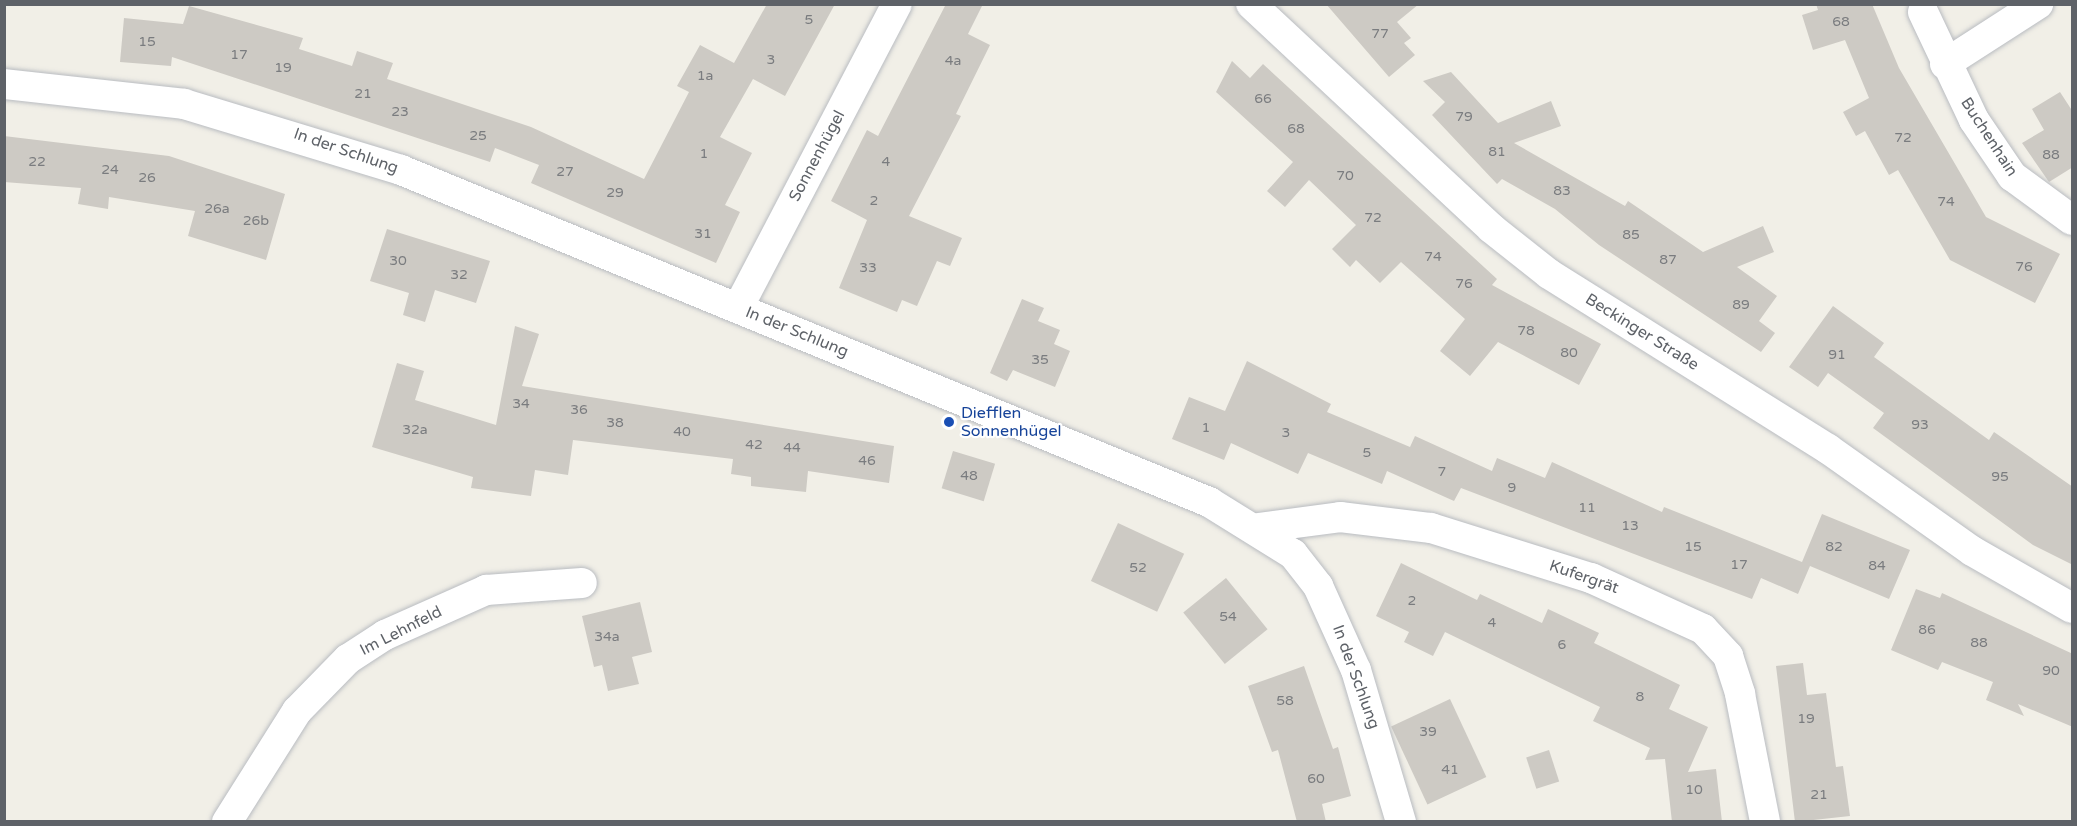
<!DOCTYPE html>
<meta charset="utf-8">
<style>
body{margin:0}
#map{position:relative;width:2077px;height:826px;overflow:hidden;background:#f1efe7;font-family:"Varela Round",sans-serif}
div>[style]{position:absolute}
.building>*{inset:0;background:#cdcac4;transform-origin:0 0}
.roads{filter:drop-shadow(0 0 2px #b9bcc1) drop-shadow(0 0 2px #b9bcc1)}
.street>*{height:30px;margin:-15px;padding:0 15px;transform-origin:15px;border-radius:15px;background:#fff}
.dots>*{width:16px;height:16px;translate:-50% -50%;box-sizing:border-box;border:3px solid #fff;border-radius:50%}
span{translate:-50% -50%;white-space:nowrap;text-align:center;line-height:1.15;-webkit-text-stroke:4.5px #fff;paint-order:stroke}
.number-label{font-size:14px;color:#7a7c7f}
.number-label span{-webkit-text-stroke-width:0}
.street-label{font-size:16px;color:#5e6268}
.transit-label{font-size:16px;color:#164399}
.left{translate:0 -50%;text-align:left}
.frame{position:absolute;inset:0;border:6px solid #5e6268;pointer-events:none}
</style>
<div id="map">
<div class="building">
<div style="clip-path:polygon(767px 4px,835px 4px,785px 96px,753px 79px,720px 137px,752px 153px,725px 205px,740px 212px,716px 263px,531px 183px,539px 165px,495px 148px,490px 162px,172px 57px,171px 66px,120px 62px,124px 18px,183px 24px,189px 6px,303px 38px,299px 49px,352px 66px,357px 51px,393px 63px,387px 79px,531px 127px,644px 179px,689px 92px,677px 86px,700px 45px,734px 63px)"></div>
<div style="clip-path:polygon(946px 4px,983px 4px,968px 34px,990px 45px,956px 114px,961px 116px,909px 216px,962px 238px,950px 266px,937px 261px,917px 306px,902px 300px,897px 312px,839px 288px,867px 220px,831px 201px,867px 130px,878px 136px)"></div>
<div style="clip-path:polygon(1326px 4px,1419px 4px,1397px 22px,1411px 38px,1404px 43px,1415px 55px,1389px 77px)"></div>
<div style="clip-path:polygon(1816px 4px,1872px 4px,1899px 68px,1986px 217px,2060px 254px,2035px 303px,1950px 260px,1898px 170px,1889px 175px,1865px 131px,1856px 136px,1843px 112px,1869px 98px,1845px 40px,1813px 50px,1802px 15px,1818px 10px)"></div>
<div style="clip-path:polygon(1232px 61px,1250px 78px,1263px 64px,1497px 279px,1492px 285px,1601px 344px,1579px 385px,1498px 342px,1470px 376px,1440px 351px,1465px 319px,1401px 262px,1380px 283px,1356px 260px,1350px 267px,1332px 249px,1356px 225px,1309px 180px,1285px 207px,1267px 191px,1293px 162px,1216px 92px)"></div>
<div style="clip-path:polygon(1451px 72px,1498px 123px,1551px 101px,1561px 126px,1514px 143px,1625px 206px,1628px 201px,1703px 252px,1763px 226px,1774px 252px,1737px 267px,1777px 296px,1759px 321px,1775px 333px,1761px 352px,1599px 245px,1555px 209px,1502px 179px,1497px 184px,1432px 115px,1445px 102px,1423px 81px)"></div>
<div style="clip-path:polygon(2060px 92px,2073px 112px,2073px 167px,2049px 182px,2022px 143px,2044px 130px,2032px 109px)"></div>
<div style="clip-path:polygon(4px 136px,169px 156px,285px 194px,266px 260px,188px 236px,195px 211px,109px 197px,108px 209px,78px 204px,81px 188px,4px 182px)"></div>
<div style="clip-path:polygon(387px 229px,490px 261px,476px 303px,435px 290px,425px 322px,403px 315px,409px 293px,370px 281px)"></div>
<div style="clip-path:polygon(1022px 299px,1044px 308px,1038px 321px,1060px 330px,1054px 344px,1070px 351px,1055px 387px,1013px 370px,1007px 381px,990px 373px)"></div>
<div style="clip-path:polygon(1833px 306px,1884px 343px,1874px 357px,1989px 440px,1994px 432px,2073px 487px,2073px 565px,2033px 545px,1873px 428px,1884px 413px,1828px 373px,1818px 387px,1789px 367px)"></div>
<div style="clip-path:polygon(515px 326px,539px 334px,522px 386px,894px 446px,889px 483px,808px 471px,806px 492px,751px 486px,751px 477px,731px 474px,733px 459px,573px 440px,568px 475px,535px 470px,531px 496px,471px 488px,473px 477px,372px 447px,397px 363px,424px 371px,415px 400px,496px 425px)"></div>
<div style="clip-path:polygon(1247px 361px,1331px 404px,1327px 412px,1410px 447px,1415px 436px,1492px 471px,1497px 458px,1545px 478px,1552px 462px,1662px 512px,1664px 507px,1802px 562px,1822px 514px,1910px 550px,1889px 599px,1810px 566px,1798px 594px,1761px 578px,1752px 599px,1461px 488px,1454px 501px,1387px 471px,1382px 484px,1308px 453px,1298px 474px,1231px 443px,1224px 460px,1172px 439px,1189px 397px,1225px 411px)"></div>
<div style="left:953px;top:451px;width:44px;height:39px;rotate:17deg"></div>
<div style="left:1118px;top:523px;width:73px;height:64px;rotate:25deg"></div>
<div style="clip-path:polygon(1401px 563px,1477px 600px,1480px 594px,1542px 623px,1548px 609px,1599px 633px,1594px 643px,1680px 685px,1669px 709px,1708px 727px,1688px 772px,1716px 769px,1722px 822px,1672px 822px,1665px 759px,1645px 760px,1650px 748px,1593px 721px,1600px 707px,1445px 632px,1433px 656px,1404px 642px,1409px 632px,1376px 616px)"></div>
<div style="left:1226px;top:578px;width:66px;height:55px;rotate:51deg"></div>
<div style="clip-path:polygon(1916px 589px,1940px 598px,1942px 593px,2073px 654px,2073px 727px,2018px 704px,2024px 716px,1986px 700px,1993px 682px,1942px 662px,1938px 670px,1891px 650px)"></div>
<div style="clip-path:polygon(640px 602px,652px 652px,632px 657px,639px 684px,608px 691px,602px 665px,594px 667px,582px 616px)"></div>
<div style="clip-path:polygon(1803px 663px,1807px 695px,1826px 693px,1836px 767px,1843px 766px,1850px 816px,1795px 822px,1776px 666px)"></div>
<div style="clip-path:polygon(1304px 666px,1333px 749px,1338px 747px,1351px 796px,1322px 804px,1326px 822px,1297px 822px,1278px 750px,1272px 752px,1248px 686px)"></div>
<div style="left:1450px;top:699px;width:86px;height:65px;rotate:65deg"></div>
<div style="left:1549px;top:750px;width:33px;height:24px;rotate:72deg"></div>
</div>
<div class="roads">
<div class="street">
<div style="left:1251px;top:4px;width:328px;rotate:43deg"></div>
<div style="left:1491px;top:228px;width:74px;rotate:38.4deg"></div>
<div style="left:1549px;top:274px;width:329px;rotate:32.1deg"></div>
<div style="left:1828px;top:449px;width:176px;rotate:35.3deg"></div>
<div style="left:1972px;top:551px;width:115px;rotate:29.7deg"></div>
<div style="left:1923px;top:12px;width:119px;rotate:64.7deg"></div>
<div style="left:1974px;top:120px;width:68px;rotate:55.8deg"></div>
<div style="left:2012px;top:176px;width:74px;rotate:36.3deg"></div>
<div style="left:1945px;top:64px;width:111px;rotate:-32.8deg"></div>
<div style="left:4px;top:84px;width:181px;rotate:6.3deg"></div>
<div style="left:184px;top:104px;width:227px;rotate:16.9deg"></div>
<div style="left:401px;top:170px;width:874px;rotate:22.34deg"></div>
<div style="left:1209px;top:502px;width:99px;rotate:31.8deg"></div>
<div style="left:1293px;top:554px;width:41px;rotate:52deg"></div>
<div style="left:1318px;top:586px;width:92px;rotate:65.7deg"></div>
<div style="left:1356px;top:670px;width:159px;rotate:73.5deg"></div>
<div style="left:738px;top:308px;width:343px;rotate:-62.4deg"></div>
<div style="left:1258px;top:528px;width:83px;rotate:-7.6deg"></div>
<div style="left:1340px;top:517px;width:92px;rotate:6.9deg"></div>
<div style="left:1431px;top:528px;width:168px;rotate:17.4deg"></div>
<div style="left:1591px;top:578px;width:123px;rotate:24.5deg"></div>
<div style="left:1703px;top:629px;width:37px;rotate:47deg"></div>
<div style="left:1728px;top:656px;width:40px;rotate:72deg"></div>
<div style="left:1740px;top:694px;width:130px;rotate:78.9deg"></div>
<div style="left:227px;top:822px;width:131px;rotate:-57.8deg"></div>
<div style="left:297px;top:711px;width:73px;rotate:-45.6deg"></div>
<div style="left:348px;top:659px;width:44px;rotate:-33deg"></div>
<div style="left:385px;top:635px;width:111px;rotate:-24deg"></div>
<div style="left:486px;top:590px;width:96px;rotate:-4.2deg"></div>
</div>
</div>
<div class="dots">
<div style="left:949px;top:422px;background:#1a4fb4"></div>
</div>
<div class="number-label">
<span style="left:809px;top:20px">5</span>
<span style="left:1841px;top:22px">68</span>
<span style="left:1380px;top:34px">77</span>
<span style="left:147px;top:42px">15</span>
<span style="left:239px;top:55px">17</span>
<span style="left:771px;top:60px">3</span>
<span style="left:953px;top:61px">4a</span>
<span style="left:283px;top:68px">19</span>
<span style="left:705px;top:76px">1a</span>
<span style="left:363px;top:94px">21</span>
<span style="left:1263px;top:99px">66</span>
<span style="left:400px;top:112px">23</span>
<span style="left:1464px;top:117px">79</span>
<span style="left:1296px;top:129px">68</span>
<span style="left:478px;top:136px">25</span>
<span style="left:1903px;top:138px">72</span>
<span style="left:1497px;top:152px">81</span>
<span style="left:704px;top:154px">1</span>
<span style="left:2051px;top:155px">88</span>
<span style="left:37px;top:162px">22</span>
<span style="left:886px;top:162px">4</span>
<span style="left:110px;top:170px">24</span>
<span style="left:565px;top:172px">27</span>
<span style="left:1345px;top:176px">70</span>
<span style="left:147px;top:178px">26</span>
<span style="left:1562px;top:191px">83</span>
<span style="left:615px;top:193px">29</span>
<span style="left:874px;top:201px">2</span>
<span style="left:1946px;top:202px">74</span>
<span style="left:217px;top:209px">26a</span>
<span style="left:1373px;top:218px">72</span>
<span style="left:256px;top:221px">26b</span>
<span style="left:703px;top:234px">31</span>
<span style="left:1631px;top:235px">85</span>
<span style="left:1433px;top:257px">74</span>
<span style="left:1668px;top:260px">87</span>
<span style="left:398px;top:261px">30</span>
<span style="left:2024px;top:267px">76</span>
<span style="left:868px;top:268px">33</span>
<span style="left:459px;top:275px">32</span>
<span style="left:1464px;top:284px">76</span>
<span style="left:1741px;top:305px">89</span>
<span style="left:1526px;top:331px">78</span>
<span style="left:1569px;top:353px">80</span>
<span style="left:1837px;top:355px">91</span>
<span style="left:1040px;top:360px">35</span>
<span style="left:521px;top:404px">34</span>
<span style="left:579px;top:410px">36</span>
<span style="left:615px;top:423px">38</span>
<span style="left:1920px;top:425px">93</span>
<span style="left:1206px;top:428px">1</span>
<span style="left:415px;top:430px">32a</span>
<span style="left:682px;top:432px">40</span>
<span style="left:1286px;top:433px">3</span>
<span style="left:754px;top:445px">42</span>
<span style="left:792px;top:448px">44</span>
<span style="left:1367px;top:453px">5</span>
<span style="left:867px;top:461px">46</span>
<span style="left:1442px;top:472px">7</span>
<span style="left:969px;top:476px">48</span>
<span style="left:2000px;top:477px">95</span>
<span style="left:1512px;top:488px">9</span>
<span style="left:1587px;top:508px">11</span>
<span style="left:1630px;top:526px">13</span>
<span style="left:1693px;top:547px">15</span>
<span style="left:1834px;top:547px">82</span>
<span style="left:1739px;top:565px">17</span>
<span style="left:1877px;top:566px">84</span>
<span style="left:1138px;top:568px">52</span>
<span style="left:1412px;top:601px">2</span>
<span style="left:1228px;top:617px">54</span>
<span style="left:1492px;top:623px">4</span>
<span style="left:1927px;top:630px">86</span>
<span style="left:607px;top:637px">34a</span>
<span style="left:1979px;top:643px">88</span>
<span style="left:1562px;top:645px">6</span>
<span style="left:2051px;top:671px">90</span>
<span style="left:1640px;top:697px">8</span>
<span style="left:1285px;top:701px">58</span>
<span style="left:1806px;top:719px">19</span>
<span style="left:1428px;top:732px">39</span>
<span style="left:1450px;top:770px">41</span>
<span style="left:1316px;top:779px">60</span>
<span style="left:1694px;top:790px">10</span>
<span style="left:1819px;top:795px">21</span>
</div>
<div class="street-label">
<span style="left:1989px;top:137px;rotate:57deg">Buchenhain</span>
<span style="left:346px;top:151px;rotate:19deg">In der Schlung</span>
<span style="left:817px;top:156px;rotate:-62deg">Sonnenhügel</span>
<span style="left:797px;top:332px;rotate:22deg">In der Schlung</span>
<span style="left:1642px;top:332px;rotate:32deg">Beckinger Straße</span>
<span style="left:1584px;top:577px;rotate:19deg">Kufergrät</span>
<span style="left:401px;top:631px;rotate:-27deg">Im Lehnfeld</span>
<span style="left:1356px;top:677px;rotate:70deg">In der Schlung</span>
</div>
<div class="transit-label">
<span class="left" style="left:961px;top:422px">Diefflen<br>Sonnenhügel</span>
</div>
<div class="frame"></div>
</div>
